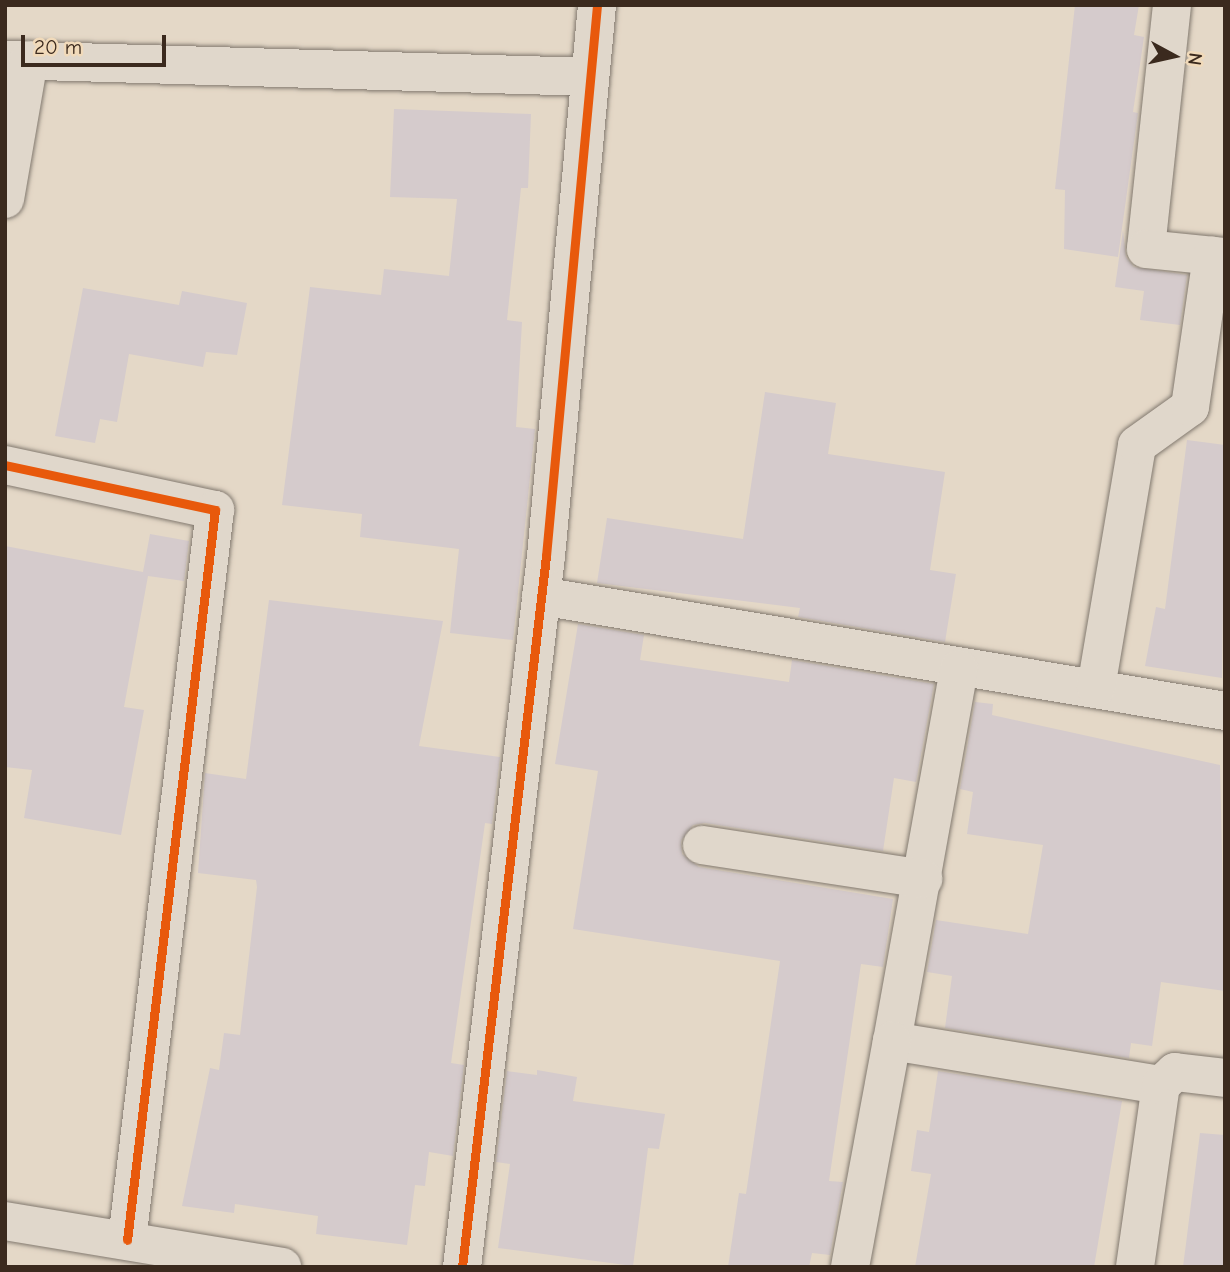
<!DOCTYPE html>
<style>
body{margin:0}
#map{position:relative;width:1230px;height:1272px;overflow:hidden;background:#e4d8c7;font-family:"Comic Neue",sans-serif}
div>[style]{position:absolute}
.building>*{inset:0;background:#d5cbcc}
.roads{filter:drop-shadow(0 0 2px #82796f) drop-shadow(0 0 2px #82796f)}
.minor>*{height:38px;margin:-19px;padding:0 19px;transform-origin:19px;border-radius:19px;background:#e0d7cb}
.major>*{height:38px;margin:-19px;padding:0 19px;transform-origin:19px;border-radius:19px;background:#e0d7cb}
.cycleway>*{height:9px;margin:-4.5px;padding:0 4.5px;transform-origin:4.5px;border-radius:4.5px;background:#e8590c}
span{translate:-50% -50%;white-space:nowrap;text-align:center;line-height:1.15;-webkit-text-stroke:5px #f1daba;paint-order:stroke}
.frame{position:absolute;inset:0;border:7px solid #3b2a1e;pointer-events:none}
.north{position:absolute;left:1139px;top:21px;width:70px;height:70px;-webkit-text-stroke:5px #f1daba;paint-order:stroke;rotate:98deg;font-size:19px;font-weight:700;line-height:28px;text-align:center;color:#3b2a1e}
.north::after{content:'';display:block;margin:auto;width:24px;height:32px;background:#3b2a1e;clip-path:polygon(50% 0,100% 100%,50% 72%,0 100%)}
.scale{position:absolute;left:21px;top:35px;width:145px;height:32px;box-sizing:border-box;border:4px solid #3b2a1e;border-top:0;padding-left:9px;font-size:21px;line-height:24px;white-space:nowrap;color:#3b2a1e;-webkit-text-stroke:5px #f1daba;paint-order:stroke}
</style>
<div id="map">
<div class="building">
<div style="clip-path:polygon(1075px 5px,1139px 5px,1134px 35px,1144px 37px,1133px 112px,1138px 113px,1118px 257px,1064px 249px,1065px 190px,1055px 189px)"></div>
<div style="clip-path:polygon(394px 109px,531px 114px,528px 188px,521px 188px,507px 320px,522px 322px,516px 427px,535px 429px,513px 640px,450px 633px,459px 549px,360px 537px,362px 514px,282px 505px,310px 287px,381px 295px,384px 269px,449px 276px,457px 199px,390px 197px)"></div>
<div style="clip-path:polygon(1123px 230px,1126px 257px,1134px 267px,1187px 275px,1180px 325px,1140px 320px,1144px 291px,1115px 287px)"></div>
<div style="clip-path:polygon(83px 288px,179px 305px,182px 291px,247px 303px,237px 355px,206px 352px,203px 367px,129px 354px,117px 422px,100px 419px,95px 443px,55px 436px)"></div>
<div style="clip-path:polygon(765px 392px,836px 403px,828px 454px,945px 472px,930px 570px,956px 574px,945px 642px,798px 617px,800px 608px,597px 583px,607px 518px,743px 539px)"></div>
<div style="clip-path:polygon(1187px 440px,1225px 445px,1222px 678px,1145px 666px,1156px 607px,1165px 609px)"></div>
<div style="clip-path:polygon(150px 534px,189px 541px,184px 581px,148px 576px,124px 707px,144px 710px,121px 835px,24px 818px,32px 770px,5px 767px,5px 546px,143px 572px)"></div>
<div style="clip-path:polygon(269px 600px,443px 621px,419px 746px,500px 757px,492px 824px,485px 823px,451px 1063px,464px 1065px,453px 1156px,429px 1152px,425px 1186px,415px 1185px,407px 1245px,316px 1234px,318px 1216px,235px 1204px,234px 1213px,182px 1206px,210px 1068px,219px 1070px,224px 1033px,240px 1035px,257px 887px,256px 880px,198px 873px,205px 773px,246px 779px)"></div>
<div style="clip-path:polygon(578px 624px,644px 635px,640px 660px,789px 682px,792px 660px,934px 684px,916px 782px,894px 778px,883px 851px,705px 823px,693px 825px,681px 841px,682px 854px,699px 867px,893px 899px,883px 967px,861px 964px,829px 1181px,843px 1182px,830px 1255px,812px 1253px,809px 1267px,728px 1267px,739px 1193px,746px 1194px,780px 961px,573px 929px,598px 771px,555px 764px)"></div>
<div style="clip-path:polygon(975px 702px,993px 704px,992px 715px,1220px 765px,1225px 991px,1161px 982px,1152px 1046px,1131px 1043px,1129px 1058px,945px 1028px,952px 976px,927px 972px,936px 920px,1028px 934px,1043px 845px,967px 834px,973px 792px,960px 789px)"></div>
<div style="clip-path:polygon(537px 1070px,577px 1077px,573px 1101px,665px 1114px,659px 1149px,648px 1148px,633px 1266px,498px 1248px,510px 1164px,496px 1162px,507px 1071px,537px 1075px)"></div>
<div style="clip-path:polygon(938px 1071px,1122px 1101px,1094px 1267px,915px 1267px,931px 1174px,911px 1171px,917px 1130px,929px 1132px)"></div>
<div style="clip-path:polygon(1200px 1133px,1225px 1135px,1225px 1267px,1183px 1267px)"></div>
</div>
<div class="roads">
<div class="minor">
<div style="left:1172px;top:5px;width:245px;rotate:96.1deg"></div>
<div style="left:1146px;top:249px;width:79px;rotate:5.8deg"></div>
<div style="left:5px;top:60px;width:585px;rotate:1.66deg"></div>
<div style="left:5px;top:199px;width:141px;rotate:-80.2deg"></div>
<div style="left:5px;top:465px;width:215px;rotate:12.1deg"></div>
<div style="left:215px;top:510px;width:735px;rotate:96.87deg"></div>
<div style="left:541px;top:596px;width:694px;rotate:9.54deg"></div>
<div style="left:959px;top:669px;width:378px;rotate:100.2deg"></div>
<div style="left:892px;top:1041px;width:273px;rotate:9.3deg"></div>
<div style="left:1096px;top:688px;width:246px;rotate:-80.4deg"></div>
<div style="left:1137px;top:445px;width:65px;rotate:-35.6deg"></div>
<div style="left:1190px;top:407px;width:153px;rotate:-81.7deg"></div>
<div style="left:702px;top:845px;width:224px;rotate:8.7deg"></div>
<div style="left:462px;top:1267px;width:716px;rotate:-83.26deg"></div>
<div style="left:546px;top:556px;width:553px;rotate:-84.71deg"></div>
<div style="left:850px;top:1267px;width:230px;rotate:-79.5deg"></div>
<div style="left:1135px;top:1267px;width:184px;rotate:-81.9deg"></div>
<div style="left:1161px;top:1085px;width:19px;rotate:-43deg"></div>
<div style="left:1175px;top:1072px;width:50px;rotate:6.8deg"></div>
</div>
<div class="major">
<div style="left:5px;top:1221px;width:281px;rotate:9.4deg"></div>
</div>
</div>
<div class="cycleway">
<div style="left:5px;top:465px;width:215px;rotate:12.1deg"></div>
<div style="left:215px;top:510px;width:735px;rotate:96.87deg"></div>
<div style="left:462px;top:1267px;width:716px;rotate:-83.26deg"></div>
<div style="left:546px;top:556px;width:553px;rotate:-84.71deg"></div>
</div>
<div class="frame"></div>
<div class="north">N</div>
<div class="scale">20 m</div>
</div>
